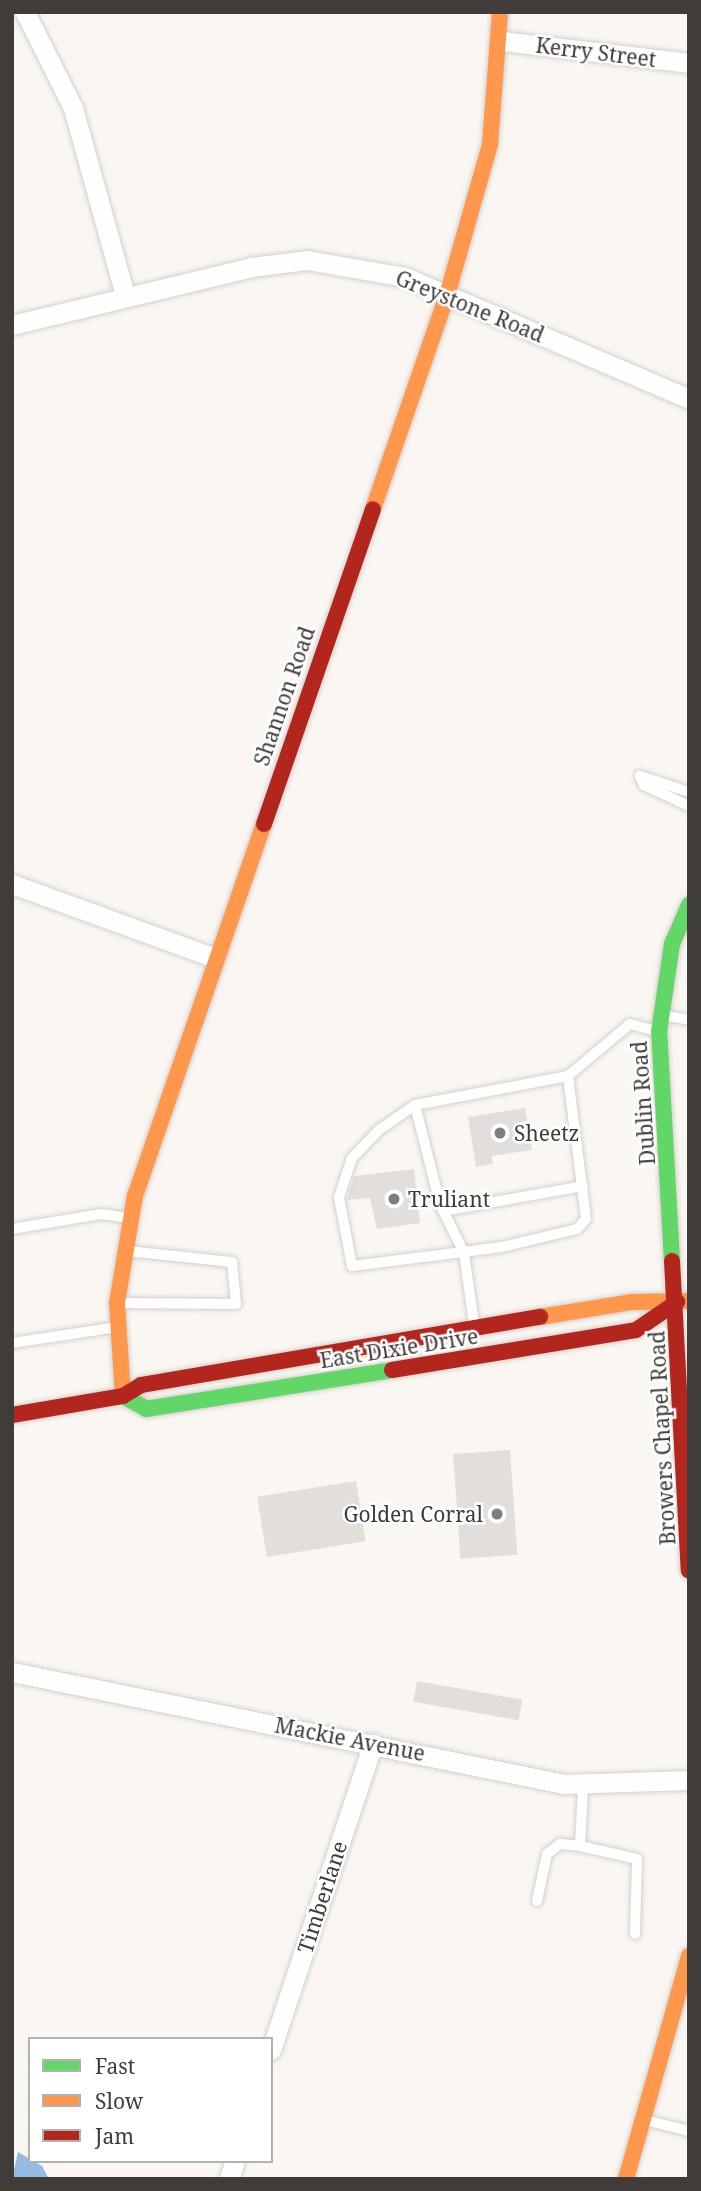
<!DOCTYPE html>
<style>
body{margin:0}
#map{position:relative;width:701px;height:2191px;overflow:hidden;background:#faf6f2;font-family:"Noto Serif",serif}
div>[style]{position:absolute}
.water>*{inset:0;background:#95bae4}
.building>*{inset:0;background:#e2dedc;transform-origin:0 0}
.roads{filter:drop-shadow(0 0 2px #d4d0cd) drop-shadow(0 0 2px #d4d0cd)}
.lane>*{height:10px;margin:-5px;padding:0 5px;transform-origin:5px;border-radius:5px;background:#fefefd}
.street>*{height:19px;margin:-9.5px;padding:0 9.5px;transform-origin:9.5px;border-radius:9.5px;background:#fefefd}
.fast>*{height:16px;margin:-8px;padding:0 8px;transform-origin:8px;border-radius:8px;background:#63d668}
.slow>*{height:16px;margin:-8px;padding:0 8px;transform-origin:8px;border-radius:8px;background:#ff974d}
.jam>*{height:16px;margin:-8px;padding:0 8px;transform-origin:8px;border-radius:8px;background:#b3261e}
.dots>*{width:19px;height:19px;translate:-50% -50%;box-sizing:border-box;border:4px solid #fff;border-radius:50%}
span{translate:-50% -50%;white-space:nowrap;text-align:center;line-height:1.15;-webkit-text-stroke:5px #fff;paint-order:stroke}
.street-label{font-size:21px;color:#3f3c39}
.poi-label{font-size:21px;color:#3f3c39}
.left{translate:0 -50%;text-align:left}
.right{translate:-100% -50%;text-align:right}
.frame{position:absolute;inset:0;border:14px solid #3f3c39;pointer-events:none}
.legend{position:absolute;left:28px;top:2037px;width:245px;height:126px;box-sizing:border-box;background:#fff;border:2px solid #b2b1b0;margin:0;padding:9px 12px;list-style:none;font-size:21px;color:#3f3c39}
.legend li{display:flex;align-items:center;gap:14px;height:35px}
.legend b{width:35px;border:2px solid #b2b1b0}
</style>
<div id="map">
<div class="water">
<div style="clip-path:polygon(18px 2152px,42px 2166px,49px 2179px,12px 2179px)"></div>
</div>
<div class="building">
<div style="clip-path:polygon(525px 1108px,532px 1150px,492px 1156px,493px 1164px,476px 1167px,468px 1117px)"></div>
<div style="clip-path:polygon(414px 1169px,420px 1223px,377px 1229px,370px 1198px,347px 1200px,354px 1176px)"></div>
<div style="left:510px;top:1450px;width:105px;height:57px;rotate:86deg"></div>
<div style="left:356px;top:1481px;width:61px;height:100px;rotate:81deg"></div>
<div style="left:417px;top:1681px;width:107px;height:21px;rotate:10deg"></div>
</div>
<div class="roads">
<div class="lane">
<div style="left:689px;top:792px;width:52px;rotate:-161.9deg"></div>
<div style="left:640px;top:776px;width:10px;rotate:66deg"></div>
<div style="left:644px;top:785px;width:50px;rotate:25deg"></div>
<div style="left:662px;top:1015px;width:27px;rotate:10deg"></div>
<div style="left:568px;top:1076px;width:144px;rotate:82.8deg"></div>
<div style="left:586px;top:1219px;width:13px;rotate:132deg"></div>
<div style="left:577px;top:1229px;width:77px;rotate:166.5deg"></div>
<div style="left:502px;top:1247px;width:151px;rotate:172.8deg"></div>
<div style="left:352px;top:1266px;width:70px;rotate:-100.7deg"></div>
<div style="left:339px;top:1197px;width:41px;rotate:-71.6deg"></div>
<div style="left:352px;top:1158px;width:39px;rotate:-46deg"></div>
<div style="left:379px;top:1130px;width:44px;rotate:-34.8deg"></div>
<div style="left:415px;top:1105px;width:156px;rotate:-10.7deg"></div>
<div style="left:568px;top:1076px;width:81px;rotate:-40deg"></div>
<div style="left:630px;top:1024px;width:27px;rotate:15deg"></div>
<div style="left:415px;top:1105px;width:102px;rotate:75.8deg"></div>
<div style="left:440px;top:1204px;width:55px;rotate:63.9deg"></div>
<div style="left:464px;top:1253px;width:72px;rotate:82deg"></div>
<div style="left:443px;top:1211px;width:142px;rotate:-10.1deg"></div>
<div style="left:12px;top:1229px;width:90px;rotate:-9.6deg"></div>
<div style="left:101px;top:1214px;width:28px;rotate:8deg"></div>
<div style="left:120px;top:1303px;width:116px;rotate:0.5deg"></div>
<div style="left:236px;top:1304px;width:42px;rotate:-95.4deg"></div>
<div style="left:232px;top:1262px;width:106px;rotate:-174deg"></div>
<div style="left:12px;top:1343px;width:107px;rotate:-8.6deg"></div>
<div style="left:580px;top:1846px;width:58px;rotate:12.8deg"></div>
<div style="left:637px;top:1859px;width:75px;rotate:91.5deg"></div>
<div style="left:537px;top:1901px;width:48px;rotate:-78deg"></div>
<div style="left:547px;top:1854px;width:16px;rotate:-38deg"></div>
<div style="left:560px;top:1844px;width:20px;rotate:6deg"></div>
<div style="left:580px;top:1846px;width:60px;rotate:-87.1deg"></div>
<div style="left:645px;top:2120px;width:45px;rotate:14deg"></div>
</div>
<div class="street">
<div style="left:25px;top:12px;width:107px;rotate:63.4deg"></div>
<div style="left:73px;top:108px;width:195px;rotate:74.5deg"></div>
<div style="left:502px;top:41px;width:188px;rotate:6.7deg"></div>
<div style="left:12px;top:325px;width:246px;rotate:-13.6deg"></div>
<div style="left:251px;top:267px;width:56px;rotate:-7.1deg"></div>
<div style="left:307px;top:260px;width:99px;rotate:9.8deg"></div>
<div style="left:405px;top:277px;width:309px;rotate:23.2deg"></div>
<div style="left:12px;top:884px;width:216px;rotate:20deg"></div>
<div style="left:12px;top:1672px;width:563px;rotate:11.47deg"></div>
<div style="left:564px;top:1784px;width:125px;rotate:-1.8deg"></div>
<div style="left:271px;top:2050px;width:323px;rotate:-71.6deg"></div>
<div style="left:229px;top:2179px;width:19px;rotate:-72deg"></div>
</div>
<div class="fast">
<div style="left:672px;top:1261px;width:229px;rotate:-93.2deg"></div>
<div style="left:659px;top:1032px;width:89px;rotate:-81.6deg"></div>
<div style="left:672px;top:944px;width:43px;rotate:-66.4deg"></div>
<div style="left:123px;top:1396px;width:26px;rotate:29deg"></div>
<div style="left:146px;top:1409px;width:249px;rotate:-9deg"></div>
</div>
<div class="slow">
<div style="left:373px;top:509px;width:230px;rotate:-70.9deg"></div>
<div style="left:448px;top:292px;width:153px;rotate:-74.1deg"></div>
<div style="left:490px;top:145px;width:133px;rotate:-85.7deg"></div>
<div style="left:540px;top:1317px;width:94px;rotate:-9.2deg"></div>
<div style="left:633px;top:1302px;width:56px;rotate:-1deg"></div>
<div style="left:123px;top:1396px;width:93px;rotate:-93.7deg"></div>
<div style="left:117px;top:1303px;width:109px;rotate:-80.5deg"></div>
<div style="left:135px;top:1196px;width:394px;rotate:-70.9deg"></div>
<div style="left:626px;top:2179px;width:232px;rotate:-74.2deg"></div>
</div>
<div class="jam">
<div style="left:264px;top:824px;width:333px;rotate:-70.9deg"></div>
<div style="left:672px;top:1261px;width:310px;rotate:86.9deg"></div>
<div style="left:392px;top:1370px;width:247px;rotate:-9.3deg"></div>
<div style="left:636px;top:1330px;width:50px;rotate:-34.3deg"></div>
<div style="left:12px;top:1415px;width:113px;rotate:-9.7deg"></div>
<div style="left:123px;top:1396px;width:21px;rotate:-31deg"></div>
<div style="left:141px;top:1385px;width:405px;rotate:-9.7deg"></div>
</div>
</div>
<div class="dots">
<div style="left:500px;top:1133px;background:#807d7a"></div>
<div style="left:394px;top:1199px;background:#807d7a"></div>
<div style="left:497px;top:1514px;background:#807d7a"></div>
</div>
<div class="street-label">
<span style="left:596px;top:52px;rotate:7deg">Kerry Street</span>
<span style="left:470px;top:306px;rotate:22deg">Greystone Road</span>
<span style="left:284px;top:696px;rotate:-71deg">Shannon Road</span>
<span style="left:643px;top:1103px;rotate:-94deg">Dublin Road</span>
<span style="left:399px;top:1348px;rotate:-9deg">East Dixie Drive</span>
<span style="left:662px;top:1438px;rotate:-93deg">Browers Chapel Road</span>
<span style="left:350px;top:1739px;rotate:11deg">Mackie Avenue</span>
<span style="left:322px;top:1897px;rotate:-72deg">Timberlane</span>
</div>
<div class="poi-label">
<span class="left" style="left:514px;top:1133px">Sheetz</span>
<span class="left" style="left:408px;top:1199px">Truliant</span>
<span class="right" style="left:483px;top:1514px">Golden Corral</span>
</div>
<div class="frame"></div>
<ul class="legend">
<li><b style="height:9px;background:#63d668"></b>Fast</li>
<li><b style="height:9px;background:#ff974d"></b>Slow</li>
<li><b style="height:9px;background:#b3261e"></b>Jam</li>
</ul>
</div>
